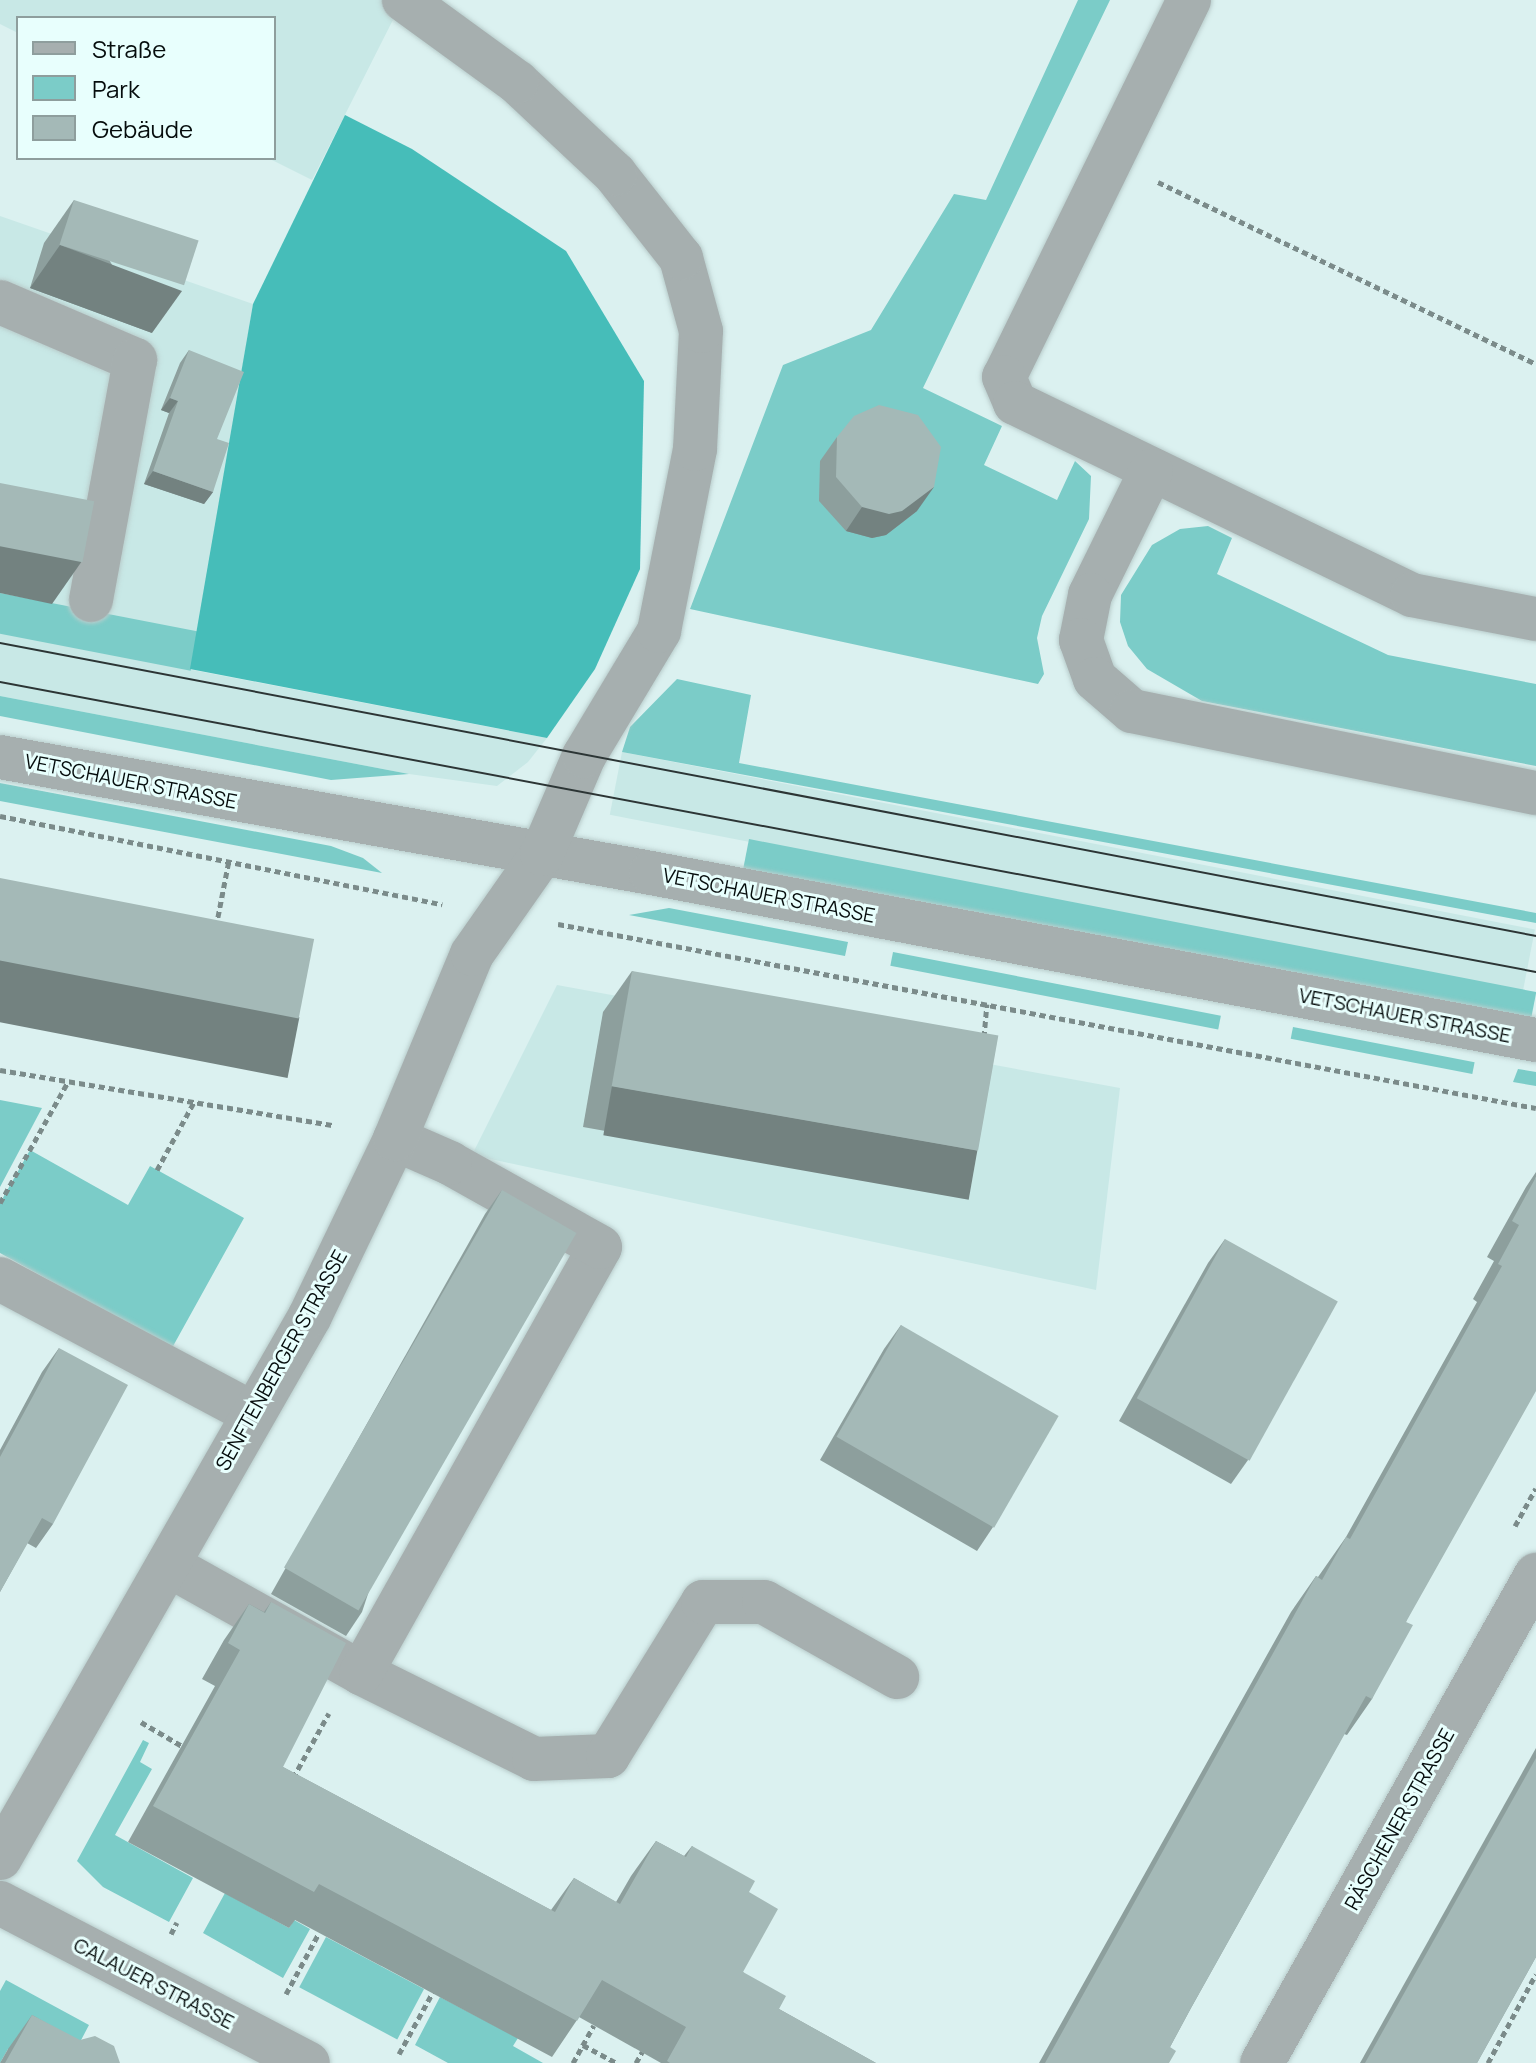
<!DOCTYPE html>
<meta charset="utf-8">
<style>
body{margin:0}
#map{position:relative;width:1536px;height:2063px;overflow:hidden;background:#dbf1f0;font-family:Manrope,sans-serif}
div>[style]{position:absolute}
.built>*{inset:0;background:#c8e8e6;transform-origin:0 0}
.green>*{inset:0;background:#7bccc8;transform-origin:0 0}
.forest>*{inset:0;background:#46bdb9}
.path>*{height:5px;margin-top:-2.5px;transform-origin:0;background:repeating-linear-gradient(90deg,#7b8b8a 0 6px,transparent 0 10px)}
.roads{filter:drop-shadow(0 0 2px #b9cdcc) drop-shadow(0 0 2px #b9cdcc)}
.minor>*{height:44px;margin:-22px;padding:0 22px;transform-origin:22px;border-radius:22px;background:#a6afaf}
.tram>*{height:2px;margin:-1px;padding:0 1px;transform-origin:1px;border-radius:1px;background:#2c3535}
.wall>*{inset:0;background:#8d9f9d}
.shaded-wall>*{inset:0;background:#738280;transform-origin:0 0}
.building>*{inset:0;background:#a4b9b7;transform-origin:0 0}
span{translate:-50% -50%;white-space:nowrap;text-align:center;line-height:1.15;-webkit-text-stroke:6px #e8fffd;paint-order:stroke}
.street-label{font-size:20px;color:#060d0d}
.legend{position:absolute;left:16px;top:16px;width:260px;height:144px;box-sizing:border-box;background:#e8fffd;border:2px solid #8e9e9d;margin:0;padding:10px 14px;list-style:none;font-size:24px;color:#060d0d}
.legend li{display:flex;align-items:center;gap:16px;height:40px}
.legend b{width:40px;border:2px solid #8e9e9d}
</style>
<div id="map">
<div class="built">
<div style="clip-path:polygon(0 0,403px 0,312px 180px,268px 158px,274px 158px,274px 18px,18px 18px,18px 33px,0 24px)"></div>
<div style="clip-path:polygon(0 216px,253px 304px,194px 658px,0 622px)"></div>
<div style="clip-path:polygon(0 633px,547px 738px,528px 762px,497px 786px,409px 774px,0 696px)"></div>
<div style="left:622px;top:752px;width:930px;height:64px;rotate:11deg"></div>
<div style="clip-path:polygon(557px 985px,1120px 1088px,1096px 1290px,472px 1155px)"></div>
</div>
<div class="green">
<div style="clip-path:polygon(1078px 0,1110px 0,923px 388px,1002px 426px,984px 465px,1057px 500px,1075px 461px,1091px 476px,1089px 519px,1042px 616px,1037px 638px,1044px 674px,1038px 684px,690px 609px,783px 365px,871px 330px,954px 194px,986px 200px)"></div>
<div style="clip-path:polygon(1208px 526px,1232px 538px,1217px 574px,1388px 655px,1536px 684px,1536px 766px,1202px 701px,1147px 669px,1128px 646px,1120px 622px,1121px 595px,1152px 545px,1180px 529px)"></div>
<div style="left:0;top:593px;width:202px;height:40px;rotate:11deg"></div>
<div style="clip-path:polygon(677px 679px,751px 695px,739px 763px,1536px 913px,1536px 923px,622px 752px,630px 727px)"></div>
<div style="clip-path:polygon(0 696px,409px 774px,331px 780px,0 716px)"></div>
<div style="clip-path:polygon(0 783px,331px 846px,363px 858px,382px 873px,0 801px)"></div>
<div style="left:749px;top:839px;width:802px;height:41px;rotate:11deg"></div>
<div style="clip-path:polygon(669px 908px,848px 942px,845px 956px,629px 915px)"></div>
<div style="left:893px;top:952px;width:334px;height:14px;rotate:11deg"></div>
<div style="left:1293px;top:1027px;width:185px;height:12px;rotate:11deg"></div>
<div style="clip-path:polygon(1518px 1069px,1536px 1072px,1536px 1086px,1513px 1082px)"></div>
<div style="clip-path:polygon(0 1100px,42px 1108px,0 1187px)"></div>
<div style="clip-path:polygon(30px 1150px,128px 1205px,150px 1166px,244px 1218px,172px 1348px,0 1253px,0 1203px)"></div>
<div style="clip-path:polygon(143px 1740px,149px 1743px,140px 1762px,152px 1769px,115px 1835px,193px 1878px,169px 1922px,103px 1887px,77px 1861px)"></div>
<div style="clip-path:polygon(225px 1893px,289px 1928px,294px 1920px,310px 1929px,283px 1978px,203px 1933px)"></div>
<div style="left:326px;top:1937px;width:111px;height:57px;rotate:28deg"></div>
<div style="clip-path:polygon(6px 1980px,89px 2025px,69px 2063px,8px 2049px,0 2063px,0 1991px)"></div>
<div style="clip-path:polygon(440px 1997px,518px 2038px,513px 2046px,543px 2063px,448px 2063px,415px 2045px)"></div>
</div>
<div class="forest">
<div style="clip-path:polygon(345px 115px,412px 149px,566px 251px,644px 381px,640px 569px,595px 669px,547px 738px,190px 669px,253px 304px)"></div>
</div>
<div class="path">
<div style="left:1158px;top:182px;width:420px;rotate:25.7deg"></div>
<div style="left:0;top:816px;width:451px;rotate:11.3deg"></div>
<div style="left:558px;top:924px;width:995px;rotate:10.66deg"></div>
<div style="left:216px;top:927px;width:68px;rotate:-79deg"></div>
<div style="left:984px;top:1037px;width:33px;rotate:-85deg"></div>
<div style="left:0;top:1070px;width:338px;rotate:9.4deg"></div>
<div style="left:157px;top:1170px;width:77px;rotate:-61.4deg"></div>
<div style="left:0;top:1203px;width:139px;rotate:-60.7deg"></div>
<div style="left:1515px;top:1526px;width:43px;rotate:-61.1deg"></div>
<div style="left:141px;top:1722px;width:48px;rotate:30.3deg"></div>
<div style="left:293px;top:1778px;width:74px;rotate:-61deg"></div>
<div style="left:171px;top:1934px;width:13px;rotate:-63deg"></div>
<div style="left:286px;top:1994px;width:69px;rotate:-61.6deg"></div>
<div style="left:583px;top:2045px;width:38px;rotate:28deg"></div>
<div style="left:399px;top:2054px;width:71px;rotate:-61.3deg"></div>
<div style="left:573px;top:2063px;width:43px;rotate:-61.1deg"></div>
<div style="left:636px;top:2063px;width:13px;rotate:-61deg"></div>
<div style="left:1488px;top:2063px;width:101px;rotate:-61.7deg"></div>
</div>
<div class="roads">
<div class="minor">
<div style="left:1189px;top:0;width:420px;rotate:116.1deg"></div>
<div style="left:1004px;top:377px;width:28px;rotate:67deg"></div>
<div style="left:1015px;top:403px;width:441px;rotate:25.8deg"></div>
<div style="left:1412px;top:595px;width:126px;rotate:11deg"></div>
<div style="left:0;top:302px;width:147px;rotate:23.2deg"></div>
<div style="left:135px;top:360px;width:244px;rotate:100.4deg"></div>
<div style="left:1151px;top:471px;width:138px;rotate:116.2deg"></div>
<div style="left:1090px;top:595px;width:46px;rotate:101.3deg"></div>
<div style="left:1081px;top:640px;width:41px;rotate:70.3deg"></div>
<div style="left:1095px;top:679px;width:49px;rotate:40.9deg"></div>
<div style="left:1132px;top:711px;width:412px;rotate:11.5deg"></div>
<div style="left:0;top:757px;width:661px;rotate:10.1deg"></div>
<div style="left:651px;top:873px;width:901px;rotate:10.69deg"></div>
<div style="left:0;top:1279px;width:285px;rotate:28deg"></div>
<div style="left:168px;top:1565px;width:221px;rotate:29.2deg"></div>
<div style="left:361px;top:1673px;width:193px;rotate:26.4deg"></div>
<div style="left:534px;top:1759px;width:74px;rotate:-2.3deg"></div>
<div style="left:608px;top:1756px;width:181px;rotate:-58.3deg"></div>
<div style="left:703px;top:1602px;width:61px"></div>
<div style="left:764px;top:1602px;width:153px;rotate:29.4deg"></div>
<div style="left:361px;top:1673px;width:488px;rotate:-60.7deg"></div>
<div style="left:600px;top:1247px;width:172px;rotate:-150.8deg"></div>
<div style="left:450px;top:1163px;width:60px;rotate:-156.4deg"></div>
<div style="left:0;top:1858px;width:624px;rotate:-60.23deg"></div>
<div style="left:310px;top:1316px;width:196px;rotate:-64.3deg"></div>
<div style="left:395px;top:1139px;width:200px;rotate:-67.4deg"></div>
<div style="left:472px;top:954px;width:122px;rotate:-55deg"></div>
<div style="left:542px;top:854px;width:107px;rotate:-66.8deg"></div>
<div style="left:584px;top:756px;width:146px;rotate:-59deg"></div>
<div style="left:659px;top:631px;width:186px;rotate:-78.8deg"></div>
<div style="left:695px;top:449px;width:118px;rotate:-87.1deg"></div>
<div style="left:701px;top:331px;width:76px;rotate:-105.3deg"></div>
<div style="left:681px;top:258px;width:107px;rotate:-128.2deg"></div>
<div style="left:615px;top:174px;width:134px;rotate:-136.8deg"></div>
<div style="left:517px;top:82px;width:140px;rotate:-144deg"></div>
<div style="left:0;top:1903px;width:347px;rotate:27.5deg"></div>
<div style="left:1262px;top:2063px;width:560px;rotate:-60.69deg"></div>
</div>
</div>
<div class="tram">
<div style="left:0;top:643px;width:1564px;rotate:10.8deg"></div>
<div style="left:0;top:682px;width:1563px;rotate:10.69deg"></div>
</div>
<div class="wall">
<div style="clip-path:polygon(74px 200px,152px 333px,30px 288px,44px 243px)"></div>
<div style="clip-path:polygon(189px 350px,217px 439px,213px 492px,204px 504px,144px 484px,169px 413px,161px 410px,180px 363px)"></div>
<div style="clip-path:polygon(837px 437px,917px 511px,886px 535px,872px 538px,846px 531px,819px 501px,820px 461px)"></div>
<div style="clip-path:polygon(632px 971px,977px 1150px,948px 1192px,583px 1127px,603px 1012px)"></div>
<div style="clip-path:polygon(1536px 1172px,1536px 1177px,1406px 1622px,1372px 1699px,1347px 1735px,1344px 1734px,1191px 2008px,1170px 2047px,1169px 2063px,1039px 2063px,1291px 1612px,1316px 1576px,1318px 1577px,1346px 1537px,1477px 1302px,1473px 1299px,1494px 1261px,1487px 1257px,1526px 1187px)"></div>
<div style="clip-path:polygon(502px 1190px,362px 1612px,346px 1636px,271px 1594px,485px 1214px)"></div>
<div style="clip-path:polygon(1225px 1239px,1248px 1460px,1231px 1484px,1119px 1421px,1208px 1263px)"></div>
<div style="clip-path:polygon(901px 1325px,993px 1527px,977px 1551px,820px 1460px,884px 1349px)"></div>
<div style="clip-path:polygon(59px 1348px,53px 1524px,36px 1548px,27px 1543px,0 1592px,0 1450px,42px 1372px)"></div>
<div style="clip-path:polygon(271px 1602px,283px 1767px,551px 1910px,574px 1878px,616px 1902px,631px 1876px,656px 1841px,684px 1856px,692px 1846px,749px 1892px,743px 1972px,779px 2009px,876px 2063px,661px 2063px,579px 2017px,552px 2057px,295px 1920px,289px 1928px,128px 1842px,215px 1686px,202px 1679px,224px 1640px,249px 1604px,264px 1612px)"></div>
<div style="clip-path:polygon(1536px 1748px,1536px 1957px,1477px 2063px,1360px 2063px)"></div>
<div style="clip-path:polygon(32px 2015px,119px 2063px,0 2063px,8px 2049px)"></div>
</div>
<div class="shaded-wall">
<div style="clip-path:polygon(60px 245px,182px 291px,152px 333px,30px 288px)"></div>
<div style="clip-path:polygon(170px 398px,178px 401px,169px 413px,161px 410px)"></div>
<div style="clip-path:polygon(153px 471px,213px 492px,204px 504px,144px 484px)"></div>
<div style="clip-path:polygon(934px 487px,917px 511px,886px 535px,872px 538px,846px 531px,862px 507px)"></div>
<div style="clip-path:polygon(0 545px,82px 561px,52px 604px,0 593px)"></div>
<div style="left:0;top:959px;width:305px;height:62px;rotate:11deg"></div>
<div style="left:612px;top:1086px;width:371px;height:50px;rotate:10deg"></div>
</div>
<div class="building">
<div style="left:74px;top:200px;width:131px;height:47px;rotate:18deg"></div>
<div style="clip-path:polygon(189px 350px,244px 372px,217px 439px,229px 443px,213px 492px,153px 471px,178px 401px,170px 398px)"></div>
<div style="clip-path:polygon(879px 405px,918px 415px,941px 447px,934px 487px,902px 511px,889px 514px,862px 507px,836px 477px,837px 437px,854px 416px)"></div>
<div style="left:0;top:483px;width:96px;height:62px;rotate:11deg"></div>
<div style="left:0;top:878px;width:320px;height:81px;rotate:11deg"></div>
<div style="left:632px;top:971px;width:372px;height:117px;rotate:10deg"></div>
<div style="clip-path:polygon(1536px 1177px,1536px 1391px,1406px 1622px,1413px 1625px,1372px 1699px,1366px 1696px,1191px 2008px,1170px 2047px,1176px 2051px,1169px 2063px,1045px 2063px,1316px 1576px,1322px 1580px,1346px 1537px,1350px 1539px,1502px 1266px,1498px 1264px,1519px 1225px,1512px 1221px)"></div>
<div style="left:502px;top:1190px;width:86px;height:436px;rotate:30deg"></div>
<div style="left:1225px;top:1239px;width:129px;height:182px;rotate:29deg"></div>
<div style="left:901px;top:1325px;width:182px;height:129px;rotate:30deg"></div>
<div style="clip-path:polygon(59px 1348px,128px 1385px,53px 1524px,42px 1518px,0 1592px,0 1457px)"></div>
<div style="clip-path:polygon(271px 1602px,346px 1643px,283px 1767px,555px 1912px,574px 1878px,620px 1904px,656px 1841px,686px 1857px,692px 1846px,755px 1881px,749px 1892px,778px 1909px,743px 1972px,786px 1996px,779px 2009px,876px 2063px,670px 2063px,667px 2061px,686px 2027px,602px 1980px,577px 2021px,319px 1884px,314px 1892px,153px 1806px,240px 1650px,228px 1643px,249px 1604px,265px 1613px)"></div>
<div style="clip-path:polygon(1536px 1758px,1536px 1957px,1477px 2063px,1365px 2063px)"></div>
<div style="clip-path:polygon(32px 2015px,80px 2040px,95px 2036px,114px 2046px,120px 2063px,5px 2063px)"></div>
</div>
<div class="street-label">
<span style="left:131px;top:781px;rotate:11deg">VETSCHAUER STRASSE</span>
<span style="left:769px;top:895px;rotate:11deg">VETSCHAUER STRASSE</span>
<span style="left:1405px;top:1015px;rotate:11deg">VETSCHAUER STRASSE</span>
<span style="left:281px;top:1360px;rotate:-61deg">SENFTENBERGER STRASSE</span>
<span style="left:1399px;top:1819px;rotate:-61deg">RÄSCHENER STRASSE</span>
<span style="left:154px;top:1983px;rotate:27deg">CALAUER STRASSE</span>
</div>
<ul class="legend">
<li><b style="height:10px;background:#a6afaf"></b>Straße</li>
<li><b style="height:22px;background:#7bccc8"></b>Park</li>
<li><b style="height:22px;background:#a4b9b7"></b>Gebäude</li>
</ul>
</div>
